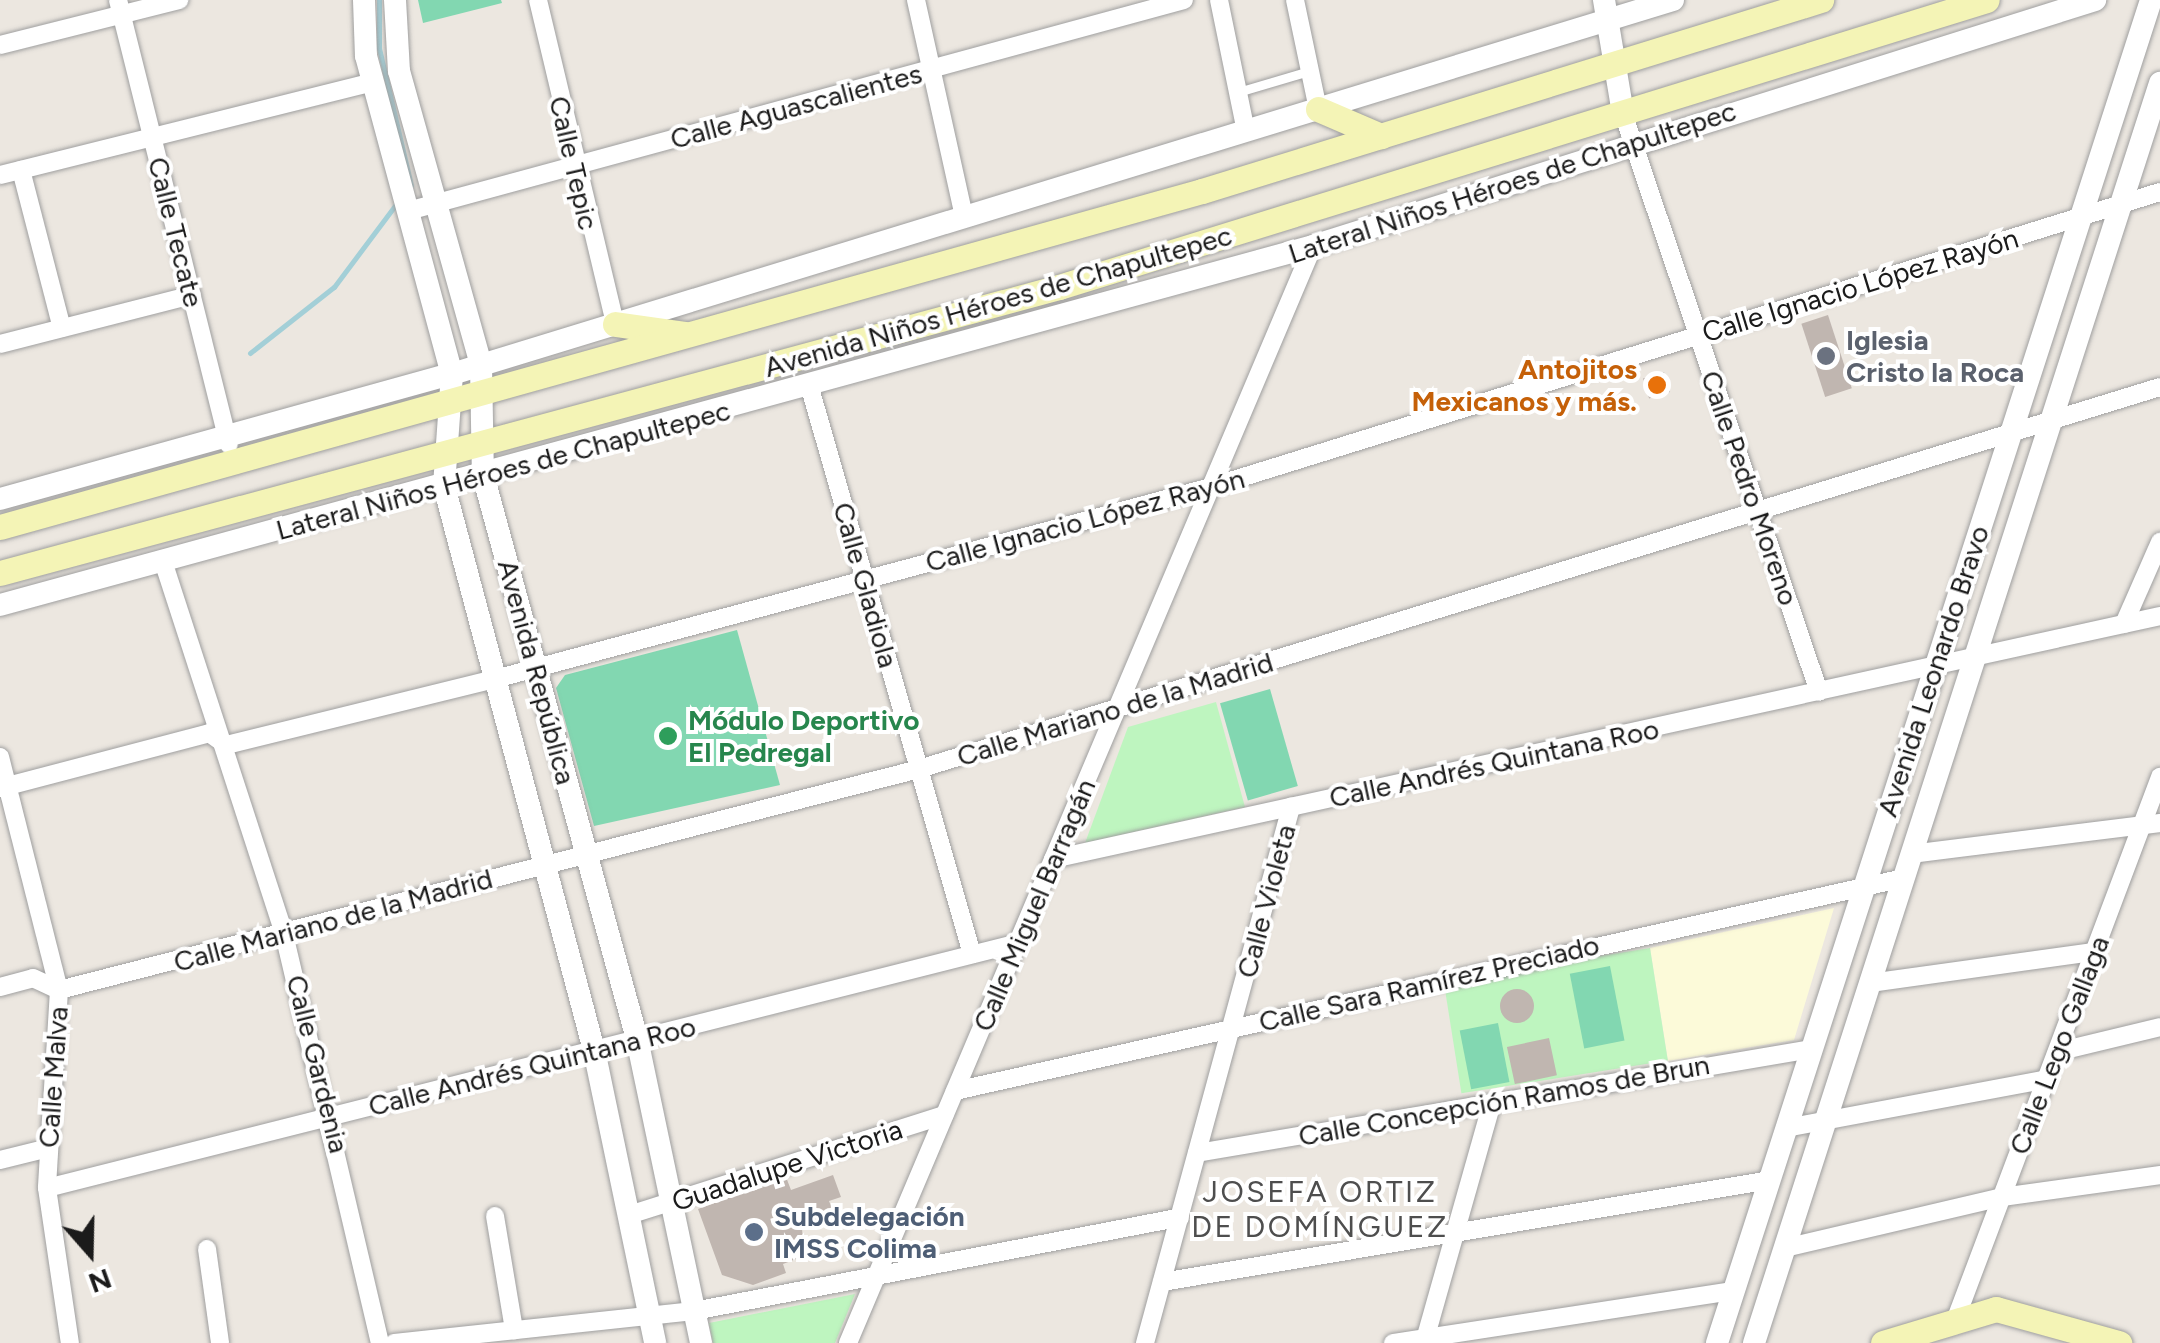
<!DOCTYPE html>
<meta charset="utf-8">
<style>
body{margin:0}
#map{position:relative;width:2160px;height:1343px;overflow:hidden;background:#ece7e0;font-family:Figtree,sans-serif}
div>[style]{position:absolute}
.education>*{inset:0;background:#fcfad9}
.park>*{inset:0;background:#bef5bf;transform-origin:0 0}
.pitch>*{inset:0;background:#82d7b1;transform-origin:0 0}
.stream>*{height:5px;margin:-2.5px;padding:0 2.5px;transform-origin:2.5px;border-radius:2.5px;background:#a3cfd7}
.building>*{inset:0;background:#c0b6b0;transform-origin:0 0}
.round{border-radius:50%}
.roads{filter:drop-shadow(0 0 2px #9f9f9f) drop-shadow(0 0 2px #9f9f9f)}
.service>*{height:9px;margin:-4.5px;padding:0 4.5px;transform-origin:4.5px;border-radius:4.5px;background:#fff}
.minor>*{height:18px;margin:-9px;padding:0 9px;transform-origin:9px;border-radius:9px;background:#fff}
.tertiary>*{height:22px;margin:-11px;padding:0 11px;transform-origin:11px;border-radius:11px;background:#fff}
.secondary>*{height:25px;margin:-12.5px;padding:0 12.5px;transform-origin:12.5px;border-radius:12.5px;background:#f4f4b6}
.dots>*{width:28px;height:28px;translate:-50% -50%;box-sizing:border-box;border:5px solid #fff;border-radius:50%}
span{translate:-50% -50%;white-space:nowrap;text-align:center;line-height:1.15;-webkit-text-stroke:8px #fff;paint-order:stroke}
.street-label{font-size:28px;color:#1b1b1b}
.worship-label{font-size:28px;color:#5b616d;font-weight:700}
.left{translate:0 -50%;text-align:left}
.food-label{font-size:28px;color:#c56008;font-weight:700}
.right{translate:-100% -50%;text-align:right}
.leisure-label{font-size:28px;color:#27864d;font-weight:700}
.service-label{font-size:28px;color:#4e5e75;font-weight:700}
.neighbourhood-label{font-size:30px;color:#4e4e4e;letter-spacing:2.5px}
.north{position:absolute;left:40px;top:1203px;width:100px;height:100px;-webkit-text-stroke:8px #fff;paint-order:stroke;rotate:160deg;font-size:28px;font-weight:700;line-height:40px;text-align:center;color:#1b1b1b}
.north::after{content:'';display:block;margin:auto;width:35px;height:45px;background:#1b1b1b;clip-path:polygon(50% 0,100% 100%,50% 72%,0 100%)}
</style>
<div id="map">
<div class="education">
<div style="clip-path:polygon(1834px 908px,1794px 1040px,1668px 1061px,1650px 948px)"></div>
</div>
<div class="park">
<div style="clip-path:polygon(1216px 702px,1245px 807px,1085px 843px,1128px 727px)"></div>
<div style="left:1650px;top:948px;width:114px;height:209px;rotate:81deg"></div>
<div style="clip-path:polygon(855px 1294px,835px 1343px,713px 1343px,709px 1323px)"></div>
</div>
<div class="pitch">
<div style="clip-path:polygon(418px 0,501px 0,502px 3px,423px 23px)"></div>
<div style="clip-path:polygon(737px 630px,780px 785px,594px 826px,556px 688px,565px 675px)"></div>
<div style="left:1270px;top:689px;width:101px;height:52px;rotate:74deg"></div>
<div style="left:1610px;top:966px;width:76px;height:41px;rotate:79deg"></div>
<div style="left:1498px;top:1023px;width:60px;height:39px;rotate:79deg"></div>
</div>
<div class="stream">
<div style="left:379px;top:0;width:48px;rotate:90deg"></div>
<div style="left:379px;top:48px;width:141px;rotate:76.9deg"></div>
<div style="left:250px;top:353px;width:107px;rotate:-38.2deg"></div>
<div style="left:334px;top:287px;width:104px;rotate:-53.2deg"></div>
</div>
<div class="building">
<div style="left:1828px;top:315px;width:77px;height:28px;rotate:72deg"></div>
<div style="left:1664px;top:372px;width:21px;height:22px;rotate:73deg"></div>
<div class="round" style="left:1500px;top:989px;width:34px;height:34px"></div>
<div style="left:1549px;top:1038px;width:38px;height:43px;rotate:78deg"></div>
<div style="clip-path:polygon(833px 1175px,841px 1197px,829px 1201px,835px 1216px,802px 1228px,804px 1256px,783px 1264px,786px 1273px,753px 1285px,722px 1275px,698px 1209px,786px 1177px,791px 1190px)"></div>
</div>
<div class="roads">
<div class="service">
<div style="left:1238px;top:92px;width:74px;rotate:-16.5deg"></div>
</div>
<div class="minor">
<div style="left:118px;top:0;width:458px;rotate:76deg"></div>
<div style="left:538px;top:0;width:333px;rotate:76.6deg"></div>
<div style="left:916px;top:0;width:222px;rotate:77.5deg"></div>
<div style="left:1219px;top:0;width:134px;rotate:78.4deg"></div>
<div style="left:1295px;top:0;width:111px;rotate:78.1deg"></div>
<div style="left:0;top:45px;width:185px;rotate:-14.1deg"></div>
<div style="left:1623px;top:113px;width:611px;rotate:71.3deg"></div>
<div style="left:21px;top:170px;width:163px;rotate:75.5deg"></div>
<div style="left:0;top:175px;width:383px;rotate:-14deg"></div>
<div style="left:408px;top:211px;width:804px;rotate:-15.21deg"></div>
<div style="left:0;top:344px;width:198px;rotate:-14.3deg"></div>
<div style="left:810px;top:388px;width:589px;rotate:74.03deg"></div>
<div style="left:163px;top:561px;width:392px;rotate:72deg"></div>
<div style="left:284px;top:934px;width:420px;rotate:76.8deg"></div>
<div style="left:2124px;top:624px;width:90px;rotate:-66.3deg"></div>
<div style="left:0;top:757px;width:240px;rotate:75.8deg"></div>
<div style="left:59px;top:990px;width:198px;rotate:93.5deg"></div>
<div style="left:47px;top:1188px;width:157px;rotate:81.6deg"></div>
<div style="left:0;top:788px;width:216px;rotate:-14.7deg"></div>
<div style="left:209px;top:733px;width:21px;rotate:35deg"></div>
<div style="left:226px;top:745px;width:277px;rotate:-13.8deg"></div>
<div style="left:495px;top:679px;width:741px;rotate:-15.01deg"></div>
<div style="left:1211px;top:487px;width:994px;rotate:-17.27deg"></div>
<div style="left:1911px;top:854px;width:251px;rotate:-7.1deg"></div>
<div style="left:1053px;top:859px;width:1133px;rotate:-12.38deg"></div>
<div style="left:1870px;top:983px;width:226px;rotate:-7.9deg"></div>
<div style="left:0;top:987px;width:34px;rotate:-15deg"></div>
<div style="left:33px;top:978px;width:29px;rotate:25deg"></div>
<div style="left:59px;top:990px;width:888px;rotate:-14.41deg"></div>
<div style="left:919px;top:769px;width:1298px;rotate:-17.11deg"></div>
<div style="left:2057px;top:1052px;width:106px;rotate:-13.6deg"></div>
<div style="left:955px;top:1091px;width:973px;rotate:-12.65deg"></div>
<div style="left:1786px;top:1128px;width:266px;rotate:-10.6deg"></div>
<div style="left:1197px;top:1153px;width:624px;rotate:-9.6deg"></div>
<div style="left:0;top:1160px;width:49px;rotate:-14deg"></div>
<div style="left:47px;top:1188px;width:1001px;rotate:-14.16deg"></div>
<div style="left:629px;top:1215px;width:331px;rotate:-17.6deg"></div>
<div style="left:495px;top:1216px;width:116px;rotate:80.5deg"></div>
<div style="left:1785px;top:1248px;width:223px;rotate:-13.2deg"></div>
<div style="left:2002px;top:1197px;width:160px;rotate:-7.9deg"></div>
<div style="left:207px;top:1249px;width:95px;rotate:82.1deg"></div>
<div style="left:1162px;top:1282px;width:616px;rotate:-9.52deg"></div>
<div style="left:1958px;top:1313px;width:573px;rotate:-69.35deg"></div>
<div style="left:394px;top:1343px;width:302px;rotate:-6.1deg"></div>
<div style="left:694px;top:1311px;width:495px;rotate:-10.9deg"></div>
<div style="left:848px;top:1343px;width:1191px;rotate:-67.03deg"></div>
<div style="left:1145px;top:1343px;width:556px;rotate:-74.76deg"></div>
<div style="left:1393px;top:1343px;width:345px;rotate:-8.7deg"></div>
<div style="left:1424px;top:1343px;width:250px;rotate:-74.2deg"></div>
</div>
<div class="tertiary">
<div style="left:364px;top:0;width:56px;rotate:88deg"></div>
<div style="left:366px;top:56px;width:329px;rotate:74.9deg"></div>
<div style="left:452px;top:374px;width:112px;rotate:94.1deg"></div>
<div style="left:444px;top:486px;width:584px;rotate:75.11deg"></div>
<div style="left:594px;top:1050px;width:299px;rotate:78.2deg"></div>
<div style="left:395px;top:0;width:71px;rotate:86.8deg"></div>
<div style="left:399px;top:71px;width:305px;rotate:74.4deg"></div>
<div style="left:481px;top:365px;width:110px;rotate:89deg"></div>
<div style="left:483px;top:475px;width:585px;rotate:74.73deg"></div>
<div style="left:637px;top:1039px;width:311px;rotate:78.1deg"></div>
<div style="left:1604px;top:0;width:115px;rotate:80.5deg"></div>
<div style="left:0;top:499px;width:469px;rotate:-15.5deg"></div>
<div style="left:452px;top:374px;width:1277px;rotate:-17.03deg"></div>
<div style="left:0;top:605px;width:1361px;rotate:-15.29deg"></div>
<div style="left:1313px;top:246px;width:820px;rotate:-17.46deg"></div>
<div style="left:1717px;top:1343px;width:1411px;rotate:-72.09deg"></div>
<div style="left:1754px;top:1343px;width:1324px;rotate:-72.14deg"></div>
</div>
<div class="secondary">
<div style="left:1318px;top:109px;width:69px;rotate:23.2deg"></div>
<div style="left:615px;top:324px;width:70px;rotate:8.2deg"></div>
<div style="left:0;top:527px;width:1248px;rotate:-15.62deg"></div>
<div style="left:1202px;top:191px;width:648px;rotate:-17.15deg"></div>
<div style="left:0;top:573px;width:1097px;rotate:-15.11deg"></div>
<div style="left:1059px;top:287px;width:971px;rotate:-17.19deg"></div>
<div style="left:1883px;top:1343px;width:118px;rotate:-16.7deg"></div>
<div style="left:1996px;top:1309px;width:128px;rotate:15.5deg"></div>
</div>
</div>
<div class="dots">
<div style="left:1826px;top:356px;background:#6b7280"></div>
<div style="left:1657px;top:385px;background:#e8710a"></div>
<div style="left:668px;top:736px;background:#2e9e5b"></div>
<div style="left:754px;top:1232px;background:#5c6f8a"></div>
</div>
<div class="street-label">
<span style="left:796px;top:106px;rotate:-15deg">Calle Aguascalientes</span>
<span style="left:574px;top:163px;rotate:77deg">Calle Tepic</span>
<span style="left:1512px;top:182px;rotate:-18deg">Lateral Niños Héroes de Chapultepec</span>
<span style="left:176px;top:232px;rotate:76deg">Calle Tecate</span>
<span style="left:1860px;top:285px;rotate:-17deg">Calle Ignacio López Rayón</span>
<span style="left:998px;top:301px;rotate:-16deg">Avenida Niños Héroes de Chapultepec</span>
<span style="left:503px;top:470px;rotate:-15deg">Lateral Niños Héroes de Chapultepec</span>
<span style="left:1750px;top:488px;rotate:71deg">Calle Pedro Moreno</span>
<span style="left:1085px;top:520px;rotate:-15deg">Calle Ignacio López Rayón</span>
<span style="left:866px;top:585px;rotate:74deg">Calle Gladiola</span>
<span style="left:1933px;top:671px;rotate:-72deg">Avenida Leonardo Bravo</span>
<span style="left:537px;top:672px;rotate:75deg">Avenida República</span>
<span style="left:1115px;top:709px;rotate:-17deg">Calle Mariano de la Madrid</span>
<span style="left:1494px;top:763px;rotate:-12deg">Calle Andrés Quintana Roo</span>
<span style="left:1266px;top:901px;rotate:-75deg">Calle Violeta</span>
<span style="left:1034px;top:905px;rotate:-67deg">Calle Miguel Barragán</span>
<span style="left:333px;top:920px;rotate:-15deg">Calle Mariano de la Madrid</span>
<span style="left:1429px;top:983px;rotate:-13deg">Calle Sara Ramírez Preciado</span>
<span style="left:2059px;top:1045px;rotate:-69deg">Calle Lego Gallaga</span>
<span style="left:318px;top:1064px;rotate:76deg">Calle Gardenia</span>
<span style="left:532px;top:1066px;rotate:-14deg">Calle Andrés Quintana Roo</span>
<span style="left:53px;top:1077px;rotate:-86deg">Calle Malva</span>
<span style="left:1504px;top:1100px;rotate:-10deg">Calle Concepción Ramos de Brun</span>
<span style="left:787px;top:1165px;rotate:-18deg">Guadalupe Victoria</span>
</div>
<div class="worship-label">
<span class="left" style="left:1846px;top:356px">Iglesia<br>Cristo la Roca</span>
</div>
<div class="food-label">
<span class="right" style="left:1637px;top:385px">Antojitos<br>Mexicanos y más.</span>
</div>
<div class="leisure-label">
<span class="left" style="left:688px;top:736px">Módulo Deportivo<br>El Pedregal</span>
</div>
<div class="service-label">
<span class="left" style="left:774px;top:1232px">Subdelegación<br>IMSS Colima</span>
</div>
<div class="neighbourhood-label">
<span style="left:1320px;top:1209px">JOSEFA ORTIZ<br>DE DOMÍNGUEZ</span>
</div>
<div class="north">N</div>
</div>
